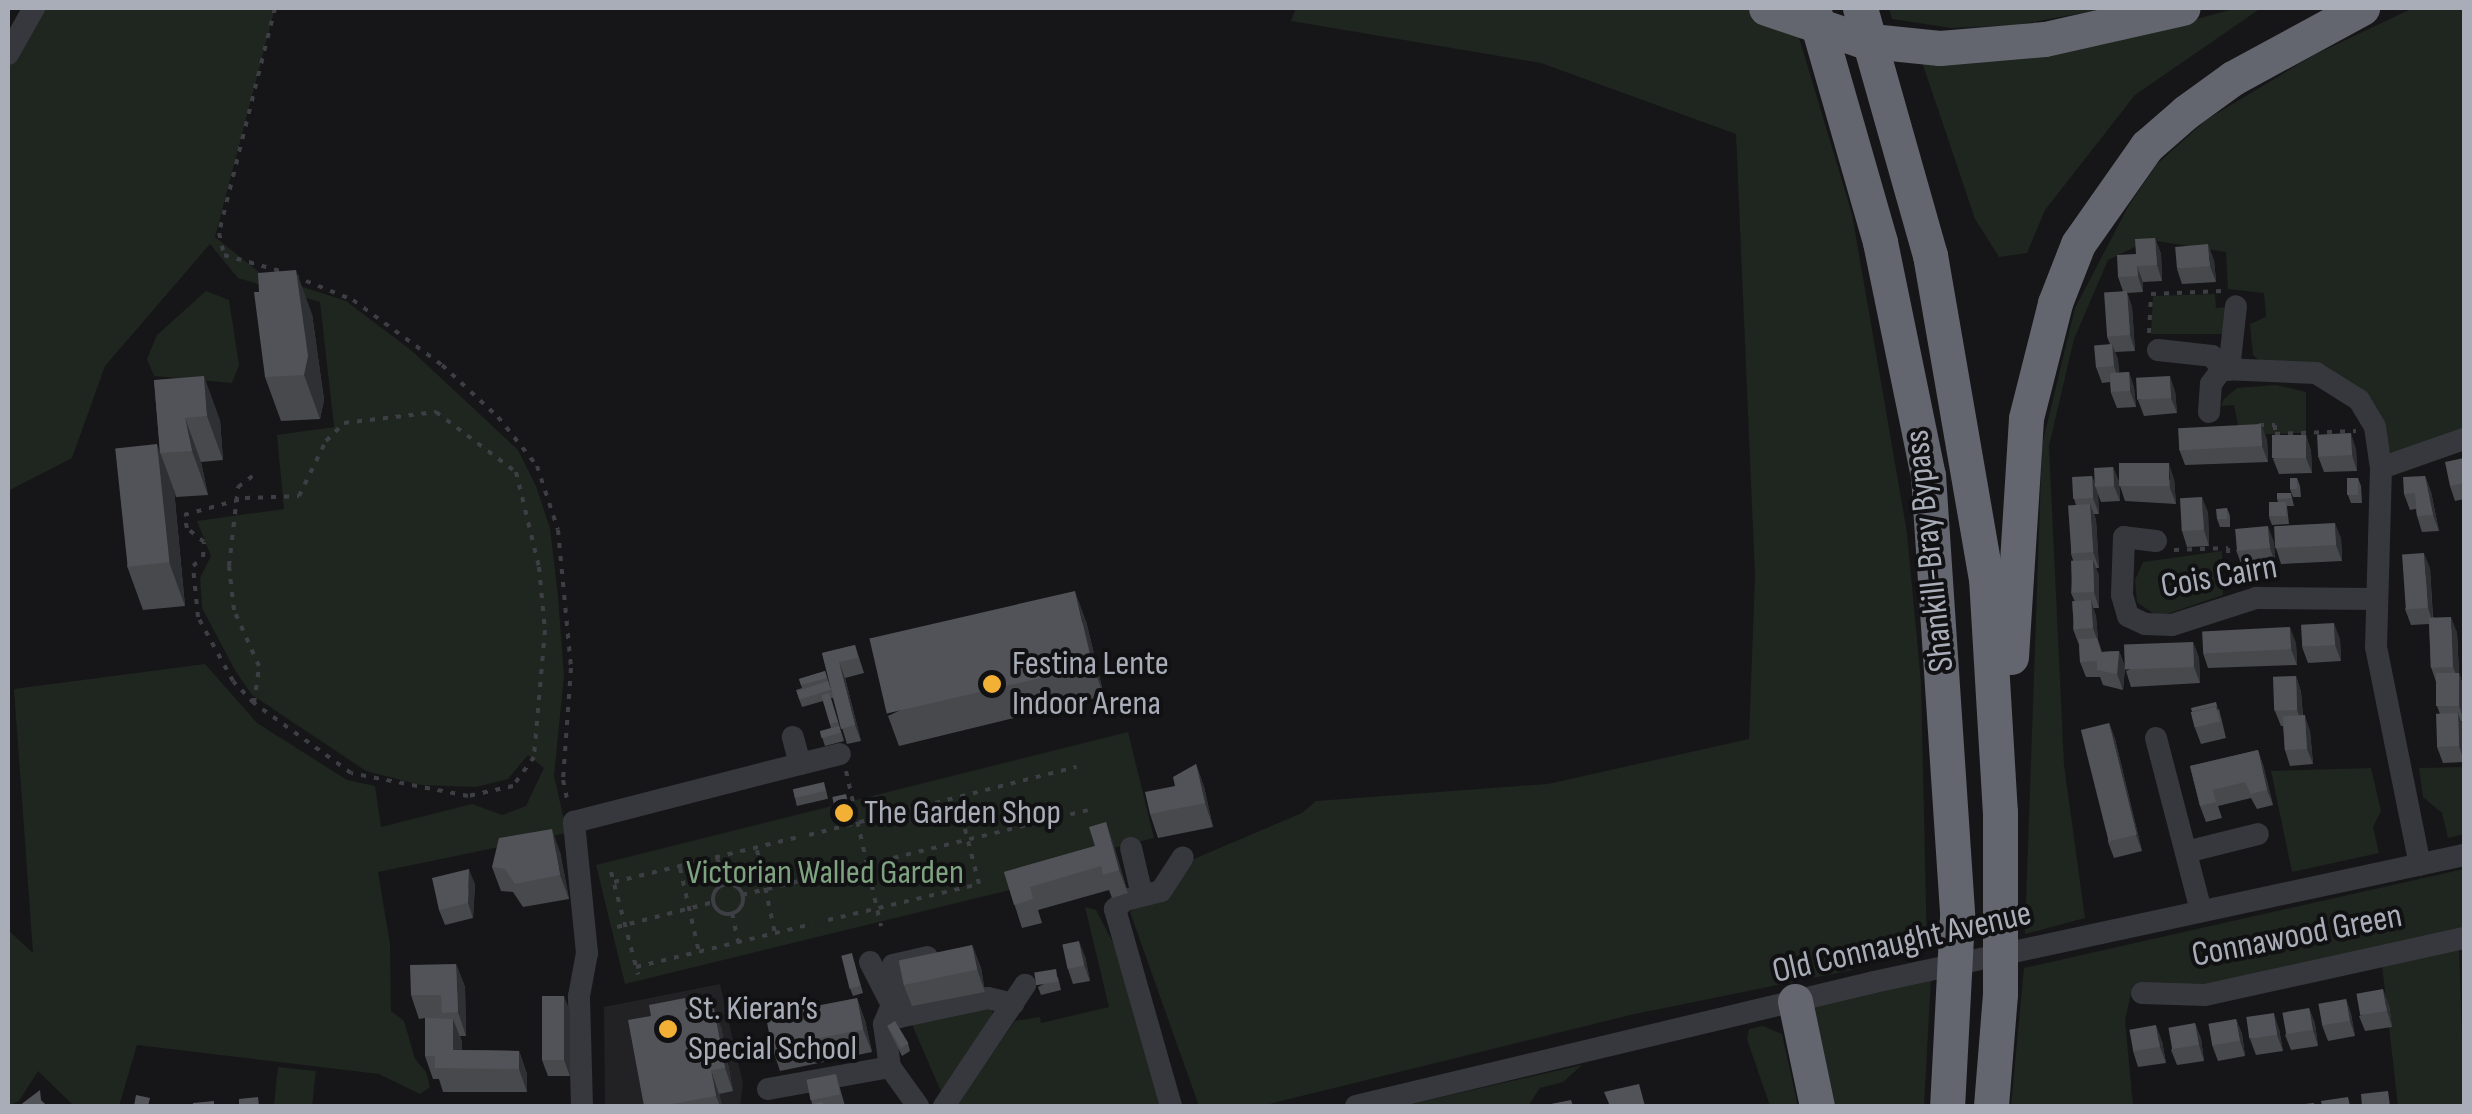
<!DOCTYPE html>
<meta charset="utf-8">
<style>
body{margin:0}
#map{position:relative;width:2472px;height:1114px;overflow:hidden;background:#161618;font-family:"Sofia Sans Condensed",sans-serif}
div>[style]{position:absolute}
.built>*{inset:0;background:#222225}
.green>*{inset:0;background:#1e261f;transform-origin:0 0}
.path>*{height:4px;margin-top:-2px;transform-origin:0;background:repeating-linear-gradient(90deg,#3d3f44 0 5px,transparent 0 13px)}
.path>.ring{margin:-2px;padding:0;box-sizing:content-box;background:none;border:4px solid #3d3f44;border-radius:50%}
.minor>*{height:22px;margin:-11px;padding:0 11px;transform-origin:11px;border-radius:11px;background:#37383d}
.highway>*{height:35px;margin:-17.5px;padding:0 17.5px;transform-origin:17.5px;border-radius:17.5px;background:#63666e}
.wall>*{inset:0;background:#47494d;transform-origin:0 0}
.shaded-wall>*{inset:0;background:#2f3033}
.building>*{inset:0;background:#525359;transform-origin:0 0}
.dots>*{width:28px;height:28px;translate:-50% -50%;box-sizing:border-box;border:5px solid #111113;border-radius:50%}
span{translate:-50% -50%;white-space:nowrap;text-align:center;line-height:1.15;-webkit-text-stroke:8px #111113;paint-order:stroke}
.street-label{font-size:35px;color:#a8adb8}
.poi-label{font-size:35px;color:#a8adb8}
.left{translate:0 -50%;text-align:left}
.park-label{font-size:35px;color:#7fa381}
.frame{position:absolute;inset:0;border:10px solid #a8adb8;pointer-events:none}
</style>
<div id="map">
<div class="built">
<div style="clip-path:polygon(720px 984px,743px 1083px,740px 1106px,605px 1106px,604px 1007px)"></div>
</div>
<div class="green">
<div style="clip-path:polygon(25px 8px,275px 8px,215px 237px,260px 273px,346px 301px,412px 351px,518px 450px,536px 486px,550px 528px,558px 596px,564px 676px,554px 776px,567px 833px,378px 872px,390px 944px,391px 1011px,404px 1021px,415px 1059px,426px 1072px,430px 1087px,420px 1094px,379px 1074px,137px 1045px,119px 1106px,74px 1106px,38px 1071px,19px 1101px,8px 1106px,8px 930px,33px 953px,14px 689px,205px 664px,257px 723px,347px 780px,375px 786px,381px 827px,472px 804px,502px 815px,526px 806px,544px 768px,528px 755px,508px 779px,476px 787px,421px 785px,366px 771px,252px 695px,236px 672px,202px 608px,200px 578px,211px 556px,197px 521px,284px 509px,277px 435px,334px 427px,320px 302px,238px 278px,210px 244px,105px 366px,72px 458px,8px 491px,8px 40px)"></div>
<div style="clip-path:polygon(1296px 8px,1743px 8px,1797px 31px,1852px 214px,1907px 533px,1921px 682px,1927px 949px,1860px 959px,1852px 970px,1630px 1015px,1261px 1106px,1199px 1106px,1130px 912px,1168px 870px,1302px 813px,1316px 801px,1548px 784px,1749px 739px,1755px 575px,1736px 134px,1541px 63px,1291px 21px)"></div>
<div style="clip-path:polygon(1889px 8px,2109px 8px,2017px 25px,1951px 28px,1892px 19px)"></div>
<div style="clip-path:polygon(2237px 8px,2261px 8px,2135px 95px,2045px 210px,2027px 253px,1999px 257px,1975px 219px,1922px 62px,2105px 44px)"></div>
<div style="clip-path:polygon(2413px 8px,2464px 8px,2464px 436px,2390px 453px,2375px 410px,2260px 361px,2253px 355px,2250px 324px,2266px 317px,2264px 293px,2228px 289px,2226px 252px,2150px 240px,2108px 260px,2074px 339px,2049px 446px,2064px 765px,2085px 918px,2025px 934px,2042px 445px,2075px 308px,2129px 205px,2157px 164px,2206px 120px,2314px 55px)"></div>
<div style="clip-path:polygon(206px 291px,229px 300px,239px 365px,232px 383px,154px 376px,147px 359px,157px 335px)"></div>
<div style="clip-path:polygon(2215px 294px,2216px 308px,2229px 307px,2223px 334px,2151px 334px,2153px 296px)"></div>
<div style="clip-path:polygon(2276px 385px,2306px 392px,2306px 433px,2240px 435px,2234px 405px,2221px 406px,2224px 399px,2237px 388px)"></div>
<div style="clip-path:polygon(2222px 551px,2223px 595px,2158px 617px,2137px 602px,2135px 580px,2143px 562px)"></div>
<div style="clip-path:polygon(1128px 732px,1154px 838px,1101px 851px,1104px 867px,625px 984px,596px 865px)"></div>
<div style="clip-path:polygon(2464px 767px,2464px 834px,2448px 838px,2442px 813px,2423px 797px,2419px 768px)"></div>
<div style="clip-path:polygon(2371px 768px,2381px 811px,2373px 827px,2379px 853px,2292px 872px,2271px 771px)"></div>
<div style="clip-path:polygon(2464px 869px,2464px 933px,2253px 987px,2133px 985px,2125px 1020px,2133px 1106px,2011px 1106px,2024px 968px)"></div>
<div style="clip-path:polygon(1085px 907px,1096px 910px,1118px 952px,1163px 1106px,956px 1106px,1015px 1021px,1040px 1017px,1041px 1023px,1109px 1007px)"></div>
<div style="clip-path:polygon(2459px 947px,2464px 1106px,2398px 1106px,2382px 965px)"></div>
<div style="clip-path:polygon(1931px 978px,1924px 1106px,1825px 1106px,1806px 1003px)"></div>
<div style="clip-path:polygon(994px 1004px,990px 1024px,943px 1096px,910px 1020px)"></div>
<div style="clip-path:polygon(1763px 1026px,1782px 1034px,1798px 1106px,1770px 1106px,1747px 1039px,1749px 1029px)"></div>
<div style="clip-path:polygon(1582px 1065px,1563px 1082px,1540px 1088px,1528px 1106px,1403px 1106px)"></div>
<div style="left:278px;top:1067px;width:38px;height:39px;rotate:6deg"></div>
</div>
<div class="path">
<div style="left:275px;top:8px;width:232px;rotate:104deg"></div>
<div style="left:219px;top:233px;width:23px;rotate:77deg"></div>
<div style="left:224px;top:255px;width:58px;rotate:15.9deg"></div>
<div style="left:294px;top:276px;width:64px;rotate:22.1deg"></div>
<div style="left:353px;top:300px;width:110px;rotate:36.1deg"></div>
<div style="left:442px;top:365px;width:76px;rotate:42.9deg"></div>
<div style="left:498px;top:417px;width:63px;rotate:51.5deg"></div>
<div style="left:537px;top:466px;width:67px;rotate:71.8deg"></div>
<div style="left:558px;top:530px;width:139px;rotate:84.6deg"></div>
<div style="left:571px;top:668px;width:112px;rotate:94.1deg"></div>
<div style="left:563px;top:780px;width:24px;rotate:78deg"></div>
<div style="left:2149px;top:333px;width:39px;rotate:-87deg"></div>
<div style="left:2151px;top:294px;width:72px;rotate:-2.4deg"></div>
<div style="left:436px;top:412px;width:100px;rotate:36.9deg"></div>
<div style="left:516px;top:472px;width:98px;rotate:76.4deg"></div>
<div style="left:539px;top:567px;width:63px;rotate:84.6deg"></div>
<div style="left:545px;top:630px;width:127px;rotate:95deg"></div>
<div style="left:534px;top:757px;width:36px;rotate:126deg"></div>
<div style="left:513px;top:786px;width:46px;rotate:167.5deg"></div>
<div style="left:468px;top:796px;width:119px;rotate:-168.9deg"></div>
<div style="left:351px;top:773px;width:120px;rotate:-144.2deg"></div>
<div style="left:254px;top:703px;width:30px;rotate:-134deg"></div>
<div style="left:233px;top:681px;width:73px;rotate:-118.7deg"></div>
<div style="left:198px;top:617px;width:51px;rotate:-95.6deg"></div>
<div style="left:193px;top:566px;width:13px;rotate:-42deg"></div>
<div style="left:203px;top:557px;width:15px;rotate:-86deg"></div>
<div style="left:204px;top:542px;width:22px;rotate:-141deg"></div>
<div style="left:187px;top:528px;width:13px;rotate:-103deg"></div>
<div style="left:184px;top:515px;width:63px;rotate:-15.6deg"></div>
<div style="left:245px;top:498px;width:54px;rotate:-2.1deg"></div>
<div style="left:299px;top:496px;width:61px;rotate:-63.9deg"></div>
<div style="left:326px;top:441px;width:25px;rotate:-45deg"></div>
<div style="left:344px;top:423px;width:93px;rotate:-6.8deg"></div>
<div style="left:2259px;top:425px;width:16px"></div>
<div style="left:2275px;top:425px;width:9px;rotate:90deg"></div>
<div style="left:2275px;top:434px;width:81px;rotate:-2.1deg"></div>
<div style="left:2174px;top:550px;width:54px;rotate:-2.1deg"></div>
<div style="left:2228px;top:548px;width:37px;rotate:87deg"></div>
<div style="left:254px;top:703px;width:37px;rotate:-82deg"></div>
<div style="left:259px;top:666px;width:61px;rotate:-114.1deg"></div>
<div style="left:234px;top:610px;width:44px;rotate:-96.5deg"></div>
<div style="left:229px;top:566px;width:80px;rotate:-83.5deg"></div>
<div style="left:238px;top:487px;width:20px;rotate:-37deg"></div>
<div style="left:846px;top:771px;width:159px;rotate:77.3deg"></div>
<div style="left:809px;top:835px;width:276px;rotate:-14.3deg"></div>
<div style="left:757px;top:850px;width:85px;rotate:77.8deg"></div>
<div style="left:717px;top:857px;width:29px;rotate:76deg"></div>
<div style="left:680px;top:868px;width:86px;rotate:77.3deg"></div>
<div style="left:611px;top:872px;width:106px;rotate:75.2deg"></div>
<div style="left:614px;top:882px;width:189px;rotate:-13.7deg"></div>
<div class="ring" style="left:713px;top:884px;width:26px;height:26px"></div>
<div style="left:742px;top:895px;width:356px;rotate:-13.8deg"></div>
<div style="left:732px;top:913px;width:30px;rotate:78deg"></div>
<div style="left:828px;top:920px;width:155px;rotate:-13.4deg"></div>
<div style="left:979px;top:884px;width:89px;rotate:-104.3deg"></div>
<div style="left:617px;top:927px;width:100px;rotate:-14.5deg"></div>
<div style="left:636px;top:967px;width:182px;rotate:-13.7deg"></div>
</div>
<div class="minor">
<div style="left:8px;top:54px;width:53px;rotate:-60.5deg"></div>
<div style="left:2158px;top:350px;width:54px;rotate:6.3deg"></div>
<div style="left:2212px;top:356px;width:16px;rotate:52deg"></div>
<div style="left:2222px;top:369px;width:94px;rotate:2.4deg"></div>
<div style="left:2316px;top:373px;width:51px;rotate:32.1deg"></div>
<div style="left:2359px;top:400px;width:31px;rotate:59deg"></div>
<div style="left:2375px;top:427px;width:41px;rotate:81.7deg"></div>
<div style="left:2381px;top:468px;width:179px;rotate:91.6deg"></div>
<div style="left:2376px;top:647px;width:222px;rotate:78.6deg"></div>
<div style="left:2229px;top:370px;width:64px;rotate:-83.8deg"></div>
<div style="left:2209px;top:412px;width:28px;rotate:-86deg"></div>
<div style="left:2211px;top:384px;width:19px;rotate:-54deg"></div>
<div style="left:2381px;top:468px;width:88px;rotate:-19.3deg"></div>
<div style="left:2156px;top:541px;width:32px;rotate:-173deg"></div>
<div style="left:2124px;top:537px;width:58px;rotate:92deg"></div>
<div style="left:2122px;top:595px;width:22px;rotate:74deg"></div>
<div style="left:2128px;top:616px;width:19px;rotate:25deg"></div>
<div style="left:2145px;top:624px;width:27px;rotate:2deg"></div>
<div style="left:2172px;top:625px;width:88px;rotate:-17.8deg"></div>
<div style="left:2256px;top:598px;width:120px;rotate:0.5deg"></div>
<div style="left:2156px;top:738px;width:179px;rotate:75.4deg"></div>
<div style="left:800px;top:764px;width:41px;rotate:-14deg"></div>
<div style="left:1131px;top:848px;width:48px;rotate:76.8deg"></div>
<div style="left:2186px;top:852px;width:74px;rotate:-14deg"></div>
<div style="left:870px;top:962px;width:48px;rotate:62.9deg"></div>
<div style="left:892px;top:1005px;width:21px;rotate:113deg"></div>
<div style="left:884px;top:1024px;width:43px;rotate:82.1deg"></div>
<div style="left:890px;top:1067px;width:48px;rotate:54.3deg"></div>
<div style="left:2142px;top:993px;width:63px;rotate:1.8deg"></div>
<div style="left:2205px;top:995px;width:265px;rotate:-12.4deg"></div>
<div style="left:903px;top:1007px;width:43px;rotate:-103.4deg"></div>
<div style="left:893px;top:965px;width:35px;rotate:-13deg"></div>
<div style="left:889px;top:1013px;width:11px;rotate:22deg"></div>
<div style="left:899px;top:1017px;width:91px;rotate:-12.1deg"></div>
<div style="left:988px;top:998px;width:26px;rotate:13deg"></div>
<div style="left:768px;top:1089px;width:124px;rotate:-10.2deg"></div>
<div style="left:582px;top:1106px;width:110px;rotate:-91.6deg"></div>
<div style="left:579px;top:996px;width:44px;rotate:-79.5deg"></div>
<div style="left:587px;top:953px;width:132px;rotate:-95.7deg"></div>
<div style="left:574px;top:822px;width:233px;rotate:-14.4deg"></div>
<div style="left:800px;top:764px;width:28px;rotate:-105deg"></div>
<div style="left:944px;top:1106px;width:146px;rotate:-56.2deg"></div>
<div style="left:1171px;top:1106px;width:205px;rotate:-105.9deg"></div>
<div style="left:1115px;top:909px;width:13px;rotate:-42deg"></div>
<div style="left:1125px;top:900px;width:37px;rotate:-14deg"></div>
<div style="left:1161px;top:891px;width:40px;rotate:-57.1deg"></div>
<div style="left:1356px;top:1106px;width:533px;rotate:-13.46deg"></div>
<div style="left:1874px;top:982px;width:604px;rotate:-12.15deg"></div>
</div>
<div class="highway">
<div style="left:1766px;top:8px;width:100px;rotate:18.6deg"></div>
<div style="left:1861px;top:40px;width:79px;rotate:5.8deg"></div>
<div style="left:1940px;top:48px;width:105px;rotate:-4.9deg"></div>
<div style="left:2045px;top:39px;width:141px;rotate:-12.7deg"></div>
<div style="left:1813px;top:8px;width:243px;rotate:74deg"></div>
<div style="left:1880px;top:242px;width:238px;rotate:78.4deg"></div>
<div style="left:1928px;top:475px;width:443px;rotate:86.2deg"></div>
<div style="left:1957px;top:917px;width:189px;rotate:93deg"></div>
<div style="left:1860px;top:8px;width:257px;rotate:74.2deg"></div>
<div style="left:1930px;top:255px;width:328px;rotate:80.2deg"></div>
<div style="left:1986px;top:578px;width:234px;rotate:86.6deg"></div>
<div style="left:2000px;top:812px;width:182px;rotate:90deg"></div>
<div style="left:2000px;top:994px;width:112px;rotate:94.6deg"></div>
<div style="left:2011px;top:657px;width:239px;rotate:-86.4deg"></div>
<div style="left:2026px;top:418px;width:119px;rotate:-75.8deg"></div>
<div style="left:2055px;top:303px;width:63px;rotate:-68.7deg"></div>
<div style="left:2078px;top:244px;width:120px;rotate:-54.9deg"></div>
<div style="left:2147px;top:146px;width:52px;rotate:-41.1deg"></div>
<div style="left:2186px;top:112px;width:58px;rotate:-35.9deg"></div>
<div style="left:2233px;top:78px;width:147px;rotate:-28.5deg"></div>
<div style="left:1795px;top:1001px;width:107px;rotate:78.2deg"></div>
</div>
<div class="wall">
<div style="clip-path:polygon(2155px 238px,2161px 254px,2162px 281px,2143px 282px,2143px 292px,2127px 293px,2132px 307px,2135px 351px,2115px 352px,2118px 360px,2119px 373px,2129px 372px,2134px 388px,2136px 407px,2117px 408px,2111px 393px,2110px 382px,2102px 383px,2096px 367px,2110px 344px,2107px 337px,2123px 291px,2118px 277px,2136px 254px)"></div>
<div style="clip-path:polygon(2214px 260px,2216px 282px,2182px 284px,2177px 269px)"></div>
<div style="clip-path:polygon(312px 314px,324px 400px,320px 419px,281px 421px,265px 377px)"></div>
<div style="clip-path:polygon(154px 380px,220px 420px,223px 460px,201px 462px,208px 495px,176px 497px,174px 490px,185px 606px,143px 610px,127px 566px,160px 451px)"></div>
<div style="clip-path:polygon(2175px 391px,2177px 413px,2144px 416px,2138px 400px)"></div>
<div style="clip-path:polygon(2306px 435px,2311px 451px,2312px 473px,2279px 474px,2273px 459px)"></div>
<div style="clip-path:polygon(2267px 439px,2268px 462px,2185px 465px,2179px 449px)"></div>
<div style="clip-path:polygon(2356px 449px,2357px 471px,2324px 472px,2318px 456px)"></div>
<div style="clip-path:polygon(2464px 458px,2464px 499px,2455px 501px,2450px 486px)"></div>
<div style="clip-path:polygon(2113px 467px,2119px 482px,2120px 501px,2101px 502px,2098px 494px,2099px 514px,2094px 514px,2096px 520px,2099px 568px,2096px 568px,2099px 576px,2099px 608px,2093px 608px,2096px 616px,2098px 640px,2102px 652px,2119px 651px,2125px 667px,2123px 690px,2103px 685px,2100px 677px,2086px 677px,2080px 662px,2079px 645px,2073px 629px,2075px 602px,2071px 593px,2073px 560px,2071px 554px,2076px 505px,2074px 499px,2092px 476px,2095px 484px)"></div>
<div style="clip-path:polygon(2425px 476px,2431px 492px,2439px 531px,2422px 532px,2417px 516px,2416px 509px,2410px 510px,2404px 494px)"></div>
<div style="clip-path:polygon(2297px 478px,2300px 486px,2301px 497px,2293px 497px,2290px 489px)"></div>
<div style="clip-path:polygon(2358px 478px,2361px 486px,2362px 503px,2351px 503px,2348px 495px)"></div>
<div style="clip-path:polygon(2174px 479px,2176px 504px,2125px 501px,2120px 486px)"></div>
<div style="clip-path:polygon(2291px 493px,2294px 506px,2287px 506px,2289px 524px,2272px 525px,2269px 517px,2278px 502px,2277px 499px)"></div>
<div style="clip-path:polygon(2227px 508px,2230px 516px,2230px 527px,2220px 527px,2217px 519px)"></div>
<div style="clip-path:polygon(2208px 512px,2209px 546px,2187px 547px,2182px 531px)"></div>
<div style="clip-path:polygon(2341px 538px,2342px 561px,2281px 564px,2276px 548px)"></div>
<div style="clip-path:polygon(2274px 542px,2275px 564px,2242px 566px,2236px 550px)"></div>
<div style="clip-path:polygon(2430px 568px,2433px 617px,2457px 632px,2459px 673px,2464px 689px,2464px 721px,2461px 721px,2464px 729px,2464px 762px,2443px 763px,2437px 747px,2440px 714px,2437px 706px,2436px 682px,2431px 667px,2429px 624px,2411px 625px,2405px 609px)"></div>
<div style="clip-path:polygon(1086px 621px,1104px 696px,899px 746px,888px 716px)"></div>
<div style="clip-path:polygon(2340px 639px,2341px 661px,2308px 663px,2302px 647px)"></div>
<div style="clip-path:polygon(2193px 642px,2199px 658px,2200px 683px,2131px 687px,2126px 671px)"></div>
<div style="clip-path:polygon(2296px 643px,2297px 665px,2208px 668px,2203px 653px)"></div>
<div style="clip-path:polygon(855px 645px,864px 673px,845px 678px,861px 741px,847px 744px,833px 698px,831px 698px,844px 741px,825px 746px,820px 731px,831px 728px,823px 701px,802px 707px,796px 690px,802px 688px,799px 679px,825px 671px,833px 695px,822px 653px)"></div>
<div style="clip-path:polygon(2296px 676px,2301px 692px,2303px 716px,2310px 731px,2313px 764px,2290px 766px,2285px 750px,2283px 726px,2281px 726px,2275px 711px)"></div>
<div style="clip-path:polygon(2219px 709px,2226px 738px,2201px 744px,2195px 728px)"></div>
<div style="clip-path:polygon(2109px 723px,2115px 739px,2142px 851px,2114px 858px,2108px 842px)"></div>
<div style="clip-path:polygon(2258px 750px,2263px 765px,2273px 805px,2257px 809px,2251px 798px,2218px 806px,2222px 818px,2206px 822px,2200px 806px,2190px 766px)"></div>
<div style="clip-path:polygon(1196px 764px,1204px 787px,1213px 827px,1158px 838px,1150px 814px)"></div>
<div style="left:826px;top:790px;width:9px;height:32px;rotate:77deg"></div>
<div style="clip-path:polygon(849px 802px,853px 821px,839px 824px,836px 816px)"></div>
<div style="clip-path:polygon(1106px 822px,1128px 893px,1112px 898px,1109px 890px,1038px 910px,1042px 923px,1022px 928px,1004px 872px,1095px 846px)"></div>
<div style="clip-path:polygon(560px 852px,569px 899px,523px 907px,513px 892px,501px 891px,492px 867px)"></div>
<div style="clip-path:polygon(475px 884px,473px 918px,445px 925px,439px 910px)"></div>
<div style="clip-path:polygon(972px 945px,981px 968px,985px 992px,912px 1006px,903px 983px)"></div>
<div style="clip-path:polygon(1085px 956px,1090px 981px,1073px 984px,1068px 969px)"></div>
<div style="clip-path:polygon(854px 961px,863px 993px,853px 996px,850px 988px)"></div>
<div style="clip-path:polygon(456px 964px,465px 987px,466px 1036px,460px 1036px,462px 1042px,462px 1050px,519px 1051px,527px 1074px,527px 1092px,443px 1092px,439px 1079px,433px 1079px,425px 1056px,425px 1018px,419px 1019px,411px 995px)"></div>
<div style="clip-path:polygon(1058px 977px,1061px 990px,1041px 995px,1038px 987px)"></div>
<div style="clip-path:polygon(857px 998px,865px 1021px,872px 1052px,780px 1071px,772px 1047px)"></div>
<div style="clip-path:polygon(2346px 999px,2351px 1014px,2355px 1036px,2328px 1041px,2322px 1025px)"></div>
<div style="clip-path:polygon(2389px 1005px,2392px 1027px,2365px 1031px,2359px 1016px)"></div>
<div style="clip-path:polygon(689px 1008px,721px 1027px,733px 1091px,719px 1094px,722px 1106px,644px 1106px)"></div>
<div style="clip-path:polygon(2309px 1008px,2315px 1024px,2318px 1046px,2291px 1050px,2285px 1035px)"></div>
<div style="clip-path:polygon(570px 1011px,570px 1076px,548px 1076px,542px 1060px)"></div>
<div style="clip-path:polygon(2236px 1019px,2242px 1034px,2245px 1056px,2218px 1061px,2212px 1045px)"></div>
<div style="clip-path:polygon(2195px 1023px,2201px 1039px,2204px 1061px,2177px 1065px,2171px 1050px)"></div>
<div style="clip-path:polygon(887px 1026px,908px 1043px,910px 1051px,902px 1056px)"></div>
<div style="clip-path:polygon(2279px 1029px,2283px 1051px,2256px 1055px,2250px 1039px)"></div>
<div style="clip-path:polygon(2162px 1041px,2166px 1063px,2138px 1067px,2133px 1051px)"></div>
<div style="clip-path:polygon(836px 1074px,845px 1106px,807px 1106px,812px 1104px,807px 1080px)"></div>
</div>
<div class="shaded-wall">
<div style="clip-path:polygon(2155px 238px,2161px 254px,2162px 281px,2157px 265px)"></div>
<div style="clip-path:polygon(2208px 244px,2214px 260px,2216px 282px,2210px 266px)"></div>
<div style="clip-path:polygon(2137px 266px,2143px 282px,2143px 292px,2138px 276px)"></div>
<div style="clip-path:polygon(296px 270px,312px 314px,324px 400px,320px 419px,304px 375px)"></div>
<div style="clip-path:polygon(2127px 291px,2132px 307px,2135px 351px,2130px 335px)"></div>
<div style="clip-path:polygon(2112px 344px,2118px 360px,2119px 382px,2114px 366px)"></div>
<div style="clip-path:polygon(2129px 372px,2134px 388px,2136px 407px,2130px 391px)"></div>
<div style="clip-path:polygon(204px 376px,220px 420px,223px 460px,207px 416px)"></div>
<div style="clip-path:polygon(2170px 376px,2175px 391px,2177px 413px,2171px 398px)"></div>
<div style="clip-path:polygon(185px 418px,201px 462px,208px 495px,192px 451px)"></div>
<div style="clip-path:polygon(2261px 424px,2267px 439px,2268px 462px,2262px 446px)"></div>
<div style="clip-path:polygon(2351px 433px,2356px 449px,2357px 471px,2352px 455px)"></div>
<div style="clip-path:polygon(2306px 435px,2311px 451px,2312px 473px,2306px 458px)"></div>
<div style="clip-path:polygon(157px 444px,174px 490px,185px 606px,169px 562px)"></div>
<div style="clip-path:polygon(2169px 463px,2174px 479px,2176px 504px,2170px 488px)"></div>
<div style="clip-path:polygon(2113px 467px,2119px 482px,2120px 501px,2114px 486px)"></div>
<div style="clip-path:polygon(2092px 476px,2098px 494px,2099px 514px,2093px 498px)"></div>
<div style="clip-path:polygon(2425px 476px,2431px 492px,2439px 531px,2433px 515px)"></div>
<div style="clip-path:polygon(2202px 497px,2208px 512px,2209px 546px,2204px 530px)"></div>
<div style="clip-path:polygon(2090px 504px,2096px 520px,2099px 568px,2093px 552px)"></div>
<div style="clip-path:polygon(2335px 523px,2341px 538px,2342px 561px,2336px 545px)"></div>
<div style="clip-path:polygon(2268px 526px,2274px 542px,2275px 564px,2270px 548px)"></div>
<div style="clip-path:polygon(2424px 553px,2430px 568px,2433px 624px,2428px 608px)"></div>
<div style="clip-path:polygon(2093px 560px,2099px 576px,2099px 608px,2094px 592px)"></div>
<div style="clip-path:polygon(1075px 591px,1086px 621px,1104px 696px,1093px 666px)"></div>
<div style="clip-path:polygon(2091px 600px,2096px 616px,2098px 640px,2107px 667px,2093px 628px)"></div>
<div style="clip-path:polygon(2451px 617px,2457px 632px,2459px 676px,2459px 673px,2464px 689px,2464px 721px,2459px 706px,2459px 682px,2453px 667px)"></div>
<div style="clip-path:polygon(2334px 623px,2340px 639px,2341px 661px,2335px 645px)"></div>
<div style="clip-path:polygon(2290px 627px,2296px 643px,2297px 665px,2291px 649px)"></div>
<div style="clip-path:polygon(2193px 642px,2199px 658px,2200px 683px,2194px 667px)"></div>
<div style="clip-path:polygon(2119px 651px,2125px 667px,2123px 690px,2117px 674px)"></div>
<div style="clip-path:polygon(839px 662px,845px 678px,861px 741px,855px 725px)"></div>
<div style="clip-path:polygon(2296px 676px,2301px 692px,2303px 725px,2297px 710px)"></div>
<div style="clip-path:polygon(2458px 713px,2464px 729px,2464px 761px,2459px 746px)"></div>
<div style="clip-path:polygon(2305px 715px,2310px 731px,2313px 764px,2307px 749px)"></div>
<div style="clip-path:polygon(2109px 723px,2115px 739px,2142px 851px,2136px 835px)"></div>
<div style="clip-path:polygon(2258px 750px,2263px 765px,2273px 805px,2267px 790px)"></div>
<div style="clip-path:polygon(1196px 764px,1204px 787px,1213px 827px,1205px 803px)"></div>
<div style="clip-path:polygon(1106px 822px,1114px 845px,1128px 893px,1119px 870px)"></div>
<div style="clip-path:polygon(552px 829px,560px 852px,569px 899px,560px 875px)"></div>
<div style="clip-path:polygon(469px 869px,475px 884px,473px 918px,468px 903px)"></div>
<div style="clip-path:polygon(1079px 941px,1085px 956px,1090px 981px,1084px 965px)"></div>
<div style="clip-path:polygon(972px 945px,981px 968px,985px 992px,977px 969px)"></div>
<div style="clip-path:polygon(456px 964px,465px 987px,466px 1036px,458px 1012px)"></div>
<div style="clip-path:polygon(2383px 989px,2389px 1005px,2392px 1027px,2387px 1011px)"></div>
<div style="clip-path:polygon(564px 996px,570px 1011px,570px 1076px,564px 1060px)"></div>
<div style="clip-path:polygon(857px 998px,865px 1021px,872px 1052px,863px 1029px)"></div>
<div style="clip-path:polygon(2346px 999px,2351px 1014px,2355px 1036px,2350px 1021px)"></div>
<div style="clip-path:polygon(713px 1004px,721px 1027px,733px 1091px,725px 1068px)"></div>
<div style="clip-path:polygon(2309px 1008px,2315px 1024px,2318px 1046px,2313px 1030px)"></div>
<div style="clip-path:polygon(2274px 1013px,2279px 1029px,2283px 1051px,2277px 1035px)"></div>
<div style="clip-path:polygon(453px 1019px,462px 1042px,462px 1069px,453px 1050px)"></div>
<div style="clip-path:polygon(2236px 1019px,2242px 1034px,2245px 1056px,2240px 1041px)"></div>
<div style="clip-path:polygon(2195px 1023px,2201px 1039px,2204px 1061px,2199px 1045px)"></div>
<div style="clip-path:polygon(2156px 1025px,2162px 1041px,2166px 1063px,2160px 1047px)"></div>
<div style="clip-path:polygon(519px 1051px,527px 1074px,527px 1092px,519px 1069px)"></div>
<div style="clip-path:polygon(711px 1070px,719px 1094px,722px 1106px,720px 1106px,716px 1096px)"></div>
</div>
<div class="building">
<div style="clip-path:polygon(2155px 238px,2157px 265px,2137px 266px,2138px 276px,2118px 277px,2117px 255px,2136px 254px,2135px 239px)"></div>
<div style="left:2208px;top:244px;width:22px;height:33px;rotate:85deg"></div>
<div style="clip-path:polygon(296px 270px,308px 356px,304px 375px,265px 377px,254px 292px,259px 292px,258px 273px)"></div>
<div style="left:2127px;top:291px;width:44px;height:23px;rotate:86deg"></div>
<div style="left:2112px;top:344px;width:22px;height:18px;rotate:85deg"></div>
<div style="left:2129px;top:372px;width:19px;height:19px;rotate:87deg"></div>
<div style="clip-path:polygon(204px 376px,207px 416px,185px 418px,192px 451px,160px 453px,154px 380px)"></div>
<div style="left:2170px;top:376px;width:22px;height:34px;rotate:87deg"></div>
<div style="left:2261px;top:424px;width:22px;height:83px;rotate:87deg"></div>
<div style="left:2351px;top:433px;width:22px;height:34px;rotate:87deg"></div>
<div style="left:2306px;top:435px;width:23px;height:34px;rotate:90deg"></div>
<div style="left:157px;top:444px;width:119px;height:42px;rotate:84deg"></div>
<div style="clip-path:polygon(2464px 458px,2464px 483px,2450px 486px,2445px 462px)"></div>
<div style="left:2119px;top:463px;width:50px;height:23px"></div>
<div style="left:2113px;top:467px;width:19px;height:19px;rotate:87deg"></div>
<div style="left:2092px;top:476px;width:22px;height:20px;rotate:87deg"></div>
<div style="clip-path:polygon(2425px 476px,2433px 515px,2417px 516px,2415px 493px,2404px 494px,2403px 477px)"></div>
<div style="left:2290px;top:478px;width:7px;height:11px"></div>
<div style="left:2347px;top:478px;width:11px;height:17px"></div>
<div style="clip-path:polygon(2277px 493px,2291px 493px,2291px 498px,2277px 499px)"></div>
<div style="left:2202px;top:497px;width:33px;height:22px;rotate:87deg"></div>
<div style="left:2286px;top:502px;width:14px;height:17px;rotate:90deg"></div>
<div style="left:2090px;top:504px;width:48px;height:22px;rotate:86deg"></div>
<div style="clip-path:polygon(2227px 508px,2227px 519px,2217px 519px,2216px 509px)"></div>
<div style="left:2335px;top:523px;width:22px;height:61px;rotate:87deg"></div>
<div style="left:2268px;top:526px;width:22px;height:33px;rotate:85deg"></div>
<div style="left:2424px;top:553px;width:55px;height:22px;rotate:86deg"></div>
<div style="left:2093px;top:560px;width:32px;height:22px;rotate:88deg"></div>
<div style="left:1075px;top:591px;width:77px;height:211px;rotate:77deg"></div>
<div style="left:2091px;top:600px;width:28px;height:19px;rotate:86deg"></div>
<div style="left:2451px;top:617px;width:50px;height:22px;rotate:88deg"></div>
<div style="left:2334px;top:623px;width:22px;height:33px;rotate:87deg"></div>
<div style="left:2290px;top:627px;width:22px;height:88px;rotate:87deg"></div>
<div style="clip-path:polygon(2097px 638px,2101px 652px,2119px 651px,2117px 674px,2097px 670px,2097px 661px,2080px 662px,2079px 639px)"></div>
<div style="left:2193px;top:642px;width:25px;height:69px;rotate:88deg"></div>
<div style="clip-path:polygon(855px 645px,858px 658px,839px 662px,855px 725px,841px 729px,822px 653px)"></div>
<div style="clip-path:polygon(825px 671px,827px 678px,801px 685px,799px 679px)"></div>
<div style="left:2436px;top:673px;width:23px;height:33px"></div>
<div style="left:2296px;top:676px;width:34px;height:23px;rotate:88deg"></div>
<div style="left:828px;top:681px;width:9px;height:33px;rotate:72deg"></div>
<div style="left:829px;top:693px;width:30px;height:8px;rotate:73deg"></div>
<div style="clip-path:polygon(2216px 702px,2219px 714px,2216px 706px,2192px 712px,2191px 708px)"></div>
<div style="left:2216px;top:706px;width:16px;height:26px;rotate:76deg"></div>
<div style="left:2458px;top:713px;width:33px;height:22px;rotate:88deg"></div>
<div style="left:2305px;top:715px;width:34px;height:22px;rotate:87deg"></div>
<div style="left:2109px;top:723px;width:115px;height:29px;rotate:76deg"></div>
<div style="left:839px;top:726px;width:7px;height:20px;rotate:74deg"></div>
<div style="clip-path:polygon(2258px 750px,2267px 790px,2251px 794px,2245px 782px,2213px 790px,2216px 802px,2200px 806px,2190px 766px)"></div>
<div style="clip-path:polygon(1196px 764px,1205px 803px,1150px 814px,1145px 792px,1175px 786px,1173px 777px)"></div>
<div style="left:824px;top:782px;width:9px;height:32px;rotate:77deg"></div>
<div style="left:846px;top:794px;width:19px;height:14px;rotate:78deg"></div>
<div style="clip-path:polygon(1106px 822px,1119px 870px,1103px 875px,1101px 866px,1030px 887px,1033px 899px,1014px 905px,1004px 872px,1095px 846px,1089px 827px)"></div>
<div style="clip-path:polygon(552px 829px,560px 875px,515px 884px,505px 869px,492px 867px,499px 838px)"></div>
<div style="clip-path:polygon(469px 869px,468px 903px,439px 910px,432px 878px)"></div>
<div style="left:1079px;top:941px;width:25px;height:17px;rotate:78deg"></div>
<div style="left:972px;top:945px;width:25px;height:75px;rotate:78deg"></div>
<div style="left:852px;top:953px;width:34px;height:11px;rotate:76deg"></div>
<div style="clip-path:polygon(456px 964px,458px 1012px,442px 1013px,441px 995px,411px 995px,410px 965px)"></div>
<div style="left:1056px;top:969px;width:13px;height:22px;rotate:81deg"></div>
<div style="left:2383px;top:989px;width:22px;height:27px;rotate:80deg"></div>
<div style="left:542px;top:996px;width:22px;height:64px"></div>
<div style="clip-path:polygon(685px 998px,687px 1008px,713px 1004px,725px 1068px,711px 1070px,716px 1096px,661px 1106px,644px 1106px,628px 1020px,651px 1016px,649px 1005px)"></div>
<div style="left:857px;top:998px;width:32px;height:93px;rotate:79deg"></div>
<div style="left:2346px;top:999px;width:22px;height:28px;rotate:80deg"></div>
<div style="left:2309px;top:1008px;width:22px;height:27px;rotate:80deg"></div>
<div style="left:2274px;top:1013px;width:22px;height:28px;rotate:82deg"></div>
<div style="clip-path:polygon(425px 1018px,453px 1019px,453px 1050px,519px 1051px,519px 1069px,435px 1068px,435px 1056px,425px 1056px)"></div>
<div style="left:2236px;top:1019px;width:22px;height:28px;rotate:80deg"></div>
<div style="left:895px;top:1021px;width:26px;height:9px;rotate:59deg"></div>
<div style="left:2195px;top:1023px;width:22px;height:27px;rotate:80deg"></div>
<div style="left:2156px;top:1025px;width:22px;height:27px;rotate:80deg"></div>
<div style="left:836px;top:1074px;width:21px;height:30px;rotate:79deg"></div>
<div style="clip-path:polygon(1639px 1084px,1645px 1106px,1610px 1106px,1604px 1092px)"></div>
<div style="clip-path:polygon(40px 1090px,41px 1100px,47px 1106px,19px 1106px)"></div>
<div style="clip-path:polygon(2388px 1091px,2390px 1106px,2362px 1106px,2361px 1094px)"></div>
<div style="clip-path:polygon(136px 1095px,150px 1098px,148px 1106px,134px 1106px)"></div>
<div style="clip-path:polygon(258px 1097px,259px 1106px,233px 1106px,239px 1106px,239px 1099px)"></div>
<div style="clip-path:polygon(2348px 1097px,2350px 1106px,2322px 1106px,2321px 1101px)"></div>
<div style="clip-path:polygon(1571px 1100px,1573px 1106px,1541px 1106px)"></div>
<div style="clip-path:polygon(214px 1101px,214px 1106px,193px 1106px,193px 1103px)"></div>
<div style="clip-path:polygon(823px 1102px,824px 1106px,807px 1106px,807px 1105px)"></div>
<div style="clip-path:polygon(2314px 1103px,2314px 1106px,2286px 1106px)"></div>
</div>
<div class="dots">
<div style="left:992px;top:684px;background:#f2b134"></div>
<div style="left:844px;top:813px;background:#f2b134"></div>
<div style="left:668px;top:1029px;background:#f2b134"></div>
</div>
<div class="street-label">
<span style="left:1930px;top:551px;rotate:-96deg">Shankill-Bray Bypass</span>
<span style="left:2219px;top:577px;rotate:-10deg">Cois Cairn</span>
<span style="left:2297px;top:936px;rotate:-11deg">Connawood Green</span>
<span style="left:1902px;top:943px;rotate:-13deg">Old Connaught Avenue</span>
</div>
<div class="poi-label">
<span class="left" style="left:1012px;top:684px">Festina Lente<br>Indoor Arena</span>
<span class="left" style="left:864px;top:813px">The Garden Shop</span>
<span class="left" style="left:688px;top:1029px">St. Kieran’s<br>Special School</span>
</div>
<div class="park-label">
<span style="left:825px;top:873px">Victorian Walled Garden</span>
</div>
<div class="frame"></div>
</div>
